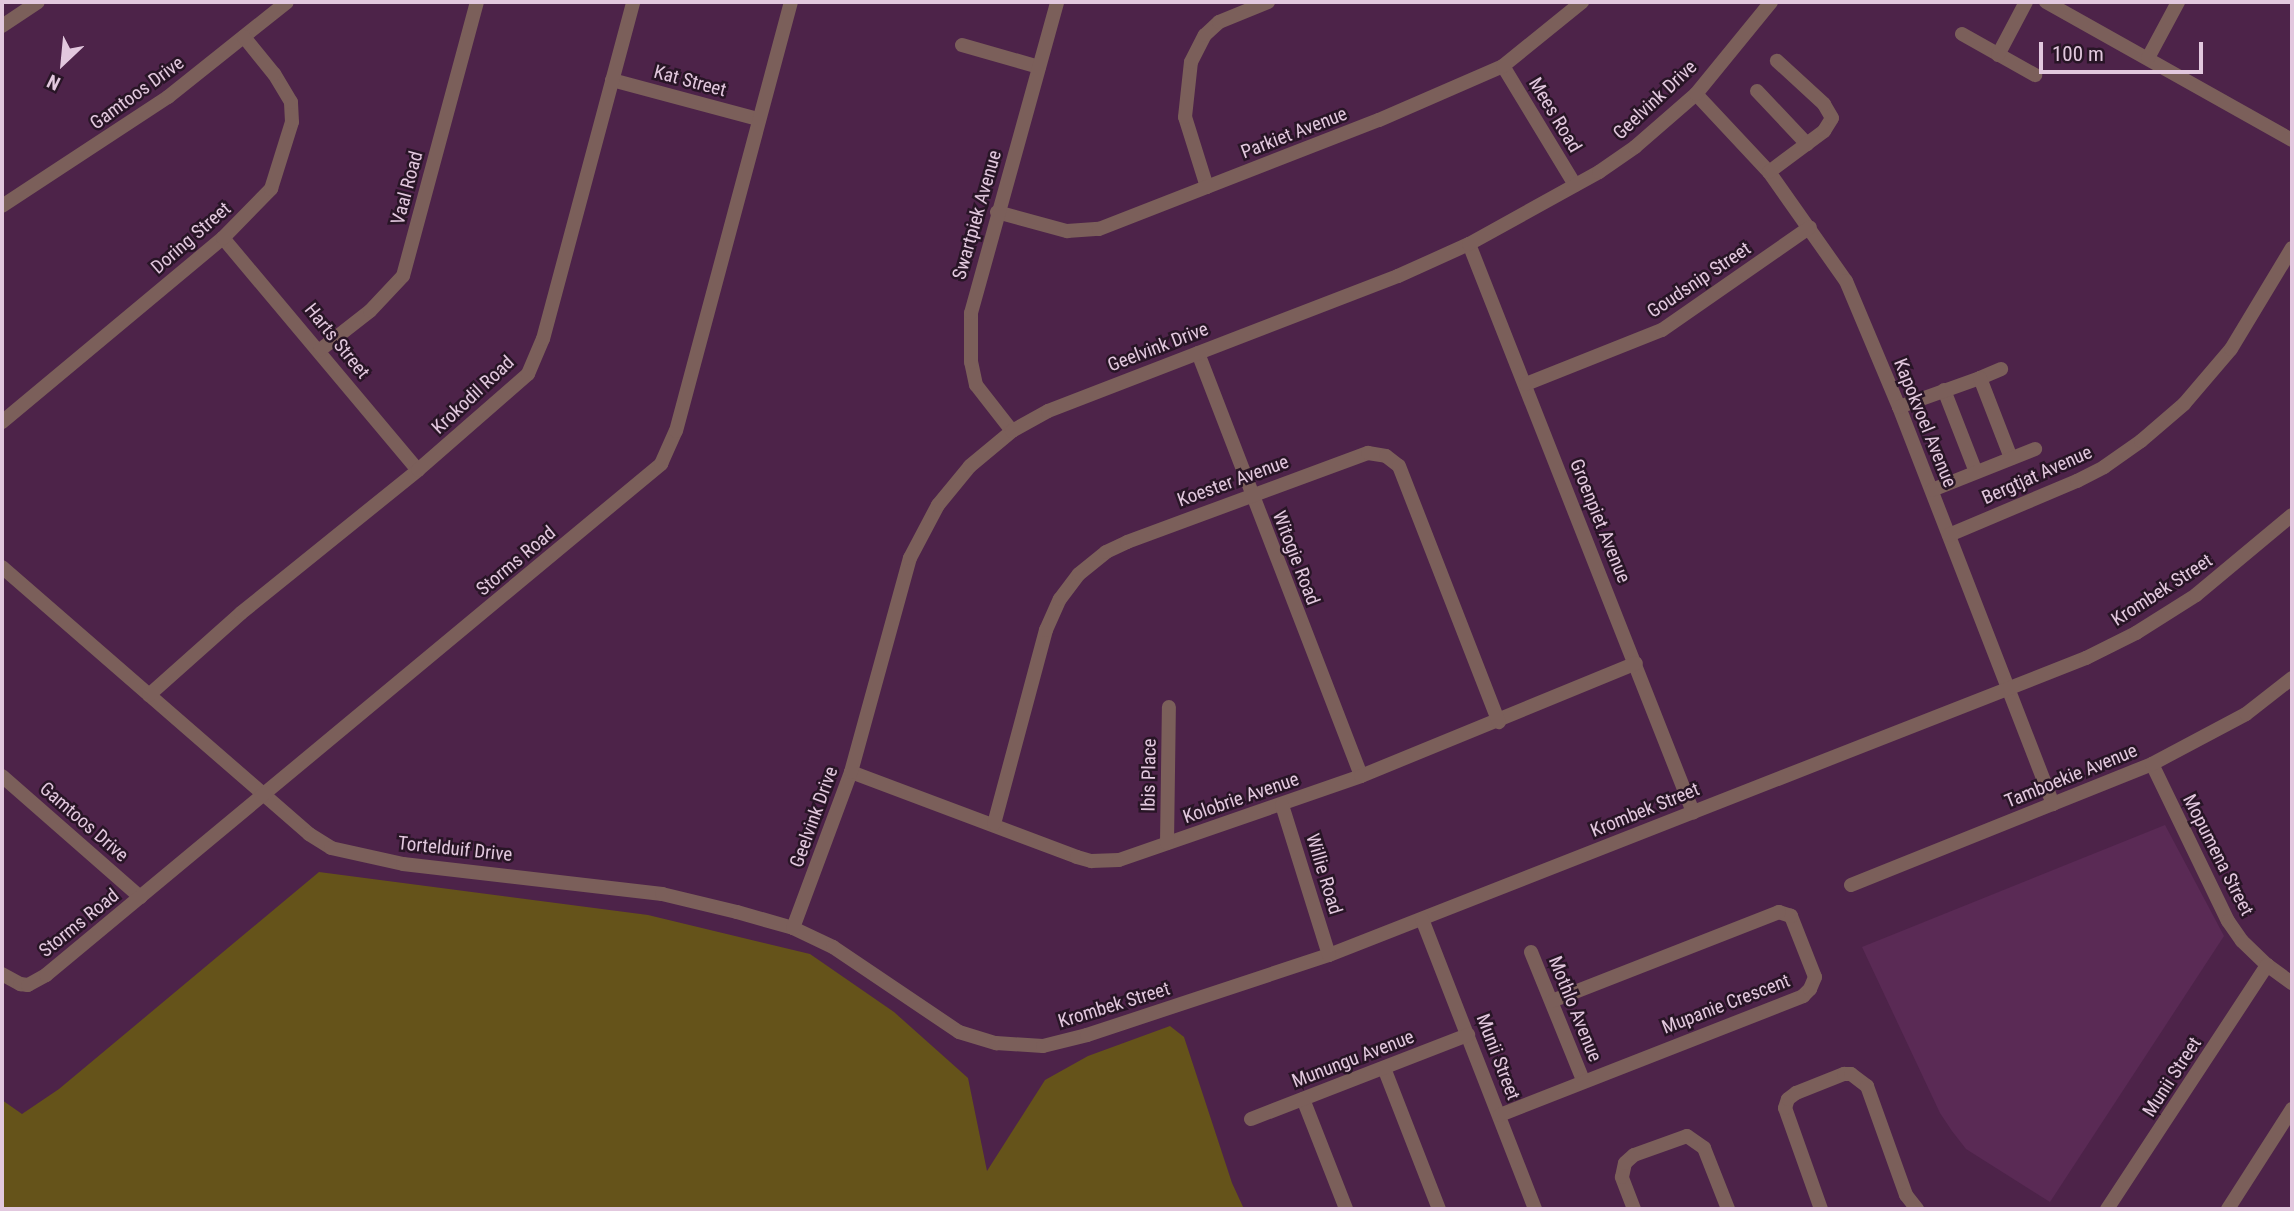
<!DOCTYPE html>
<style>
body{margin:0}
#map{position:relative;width:2294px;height:1211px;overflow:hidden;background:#4d2349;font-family:"Roboto Condensed",sans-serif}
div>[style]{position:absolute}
.built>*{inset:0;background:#5a2a55}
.green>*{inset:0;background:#65531a}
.minor>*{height:14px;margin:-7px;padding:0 7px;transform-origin:7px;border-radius:7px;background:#7b5f5a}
span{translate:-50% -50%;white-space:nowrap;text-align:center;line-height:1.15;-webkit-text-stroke:5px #281526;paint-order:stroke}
.street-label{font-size:19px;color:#e2c8de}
.frame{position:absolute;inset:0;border:4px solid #e2c8de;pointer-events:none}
.north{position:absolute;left:28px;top:28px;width:70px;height:70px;-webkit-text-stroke:5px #281526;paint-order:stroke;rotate:206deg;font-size:19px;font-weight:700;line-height:28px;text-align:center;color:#e2c8de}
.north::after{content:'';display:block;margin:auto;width:24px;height:32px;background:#e2c8de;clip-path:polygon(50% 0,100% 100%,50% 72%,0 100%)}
.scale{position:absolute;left:2039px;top:42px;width:164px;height:32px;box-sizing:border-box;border:4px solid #e2c8de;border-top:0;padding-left:9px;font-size:21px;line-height:24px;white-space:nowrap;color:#e2c8de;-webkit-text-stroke:5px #281526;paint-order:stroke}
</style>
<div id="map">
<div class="built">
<div style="clip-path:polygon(2165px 825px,2224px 936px,2050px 1202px,1966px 1149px,1952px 1131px,1940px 1113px,1862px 947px)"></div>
</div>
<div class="green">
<div style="clip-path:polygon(319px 872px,648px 915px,810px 954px,894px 1012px,968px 1078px,987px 1171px,1045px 1080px,1088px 1056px,1170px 1026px,1184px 1037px,1232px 1183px,1244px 1209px,2px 1209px,2px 1100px,22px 1114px,59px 1089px)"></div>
</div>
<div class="minor">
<div style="left:2046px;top:2px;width:282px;rotate:29.3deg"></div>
<div style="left:2px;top:26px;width:43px;rotate:-33.7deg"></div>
<div style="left:1962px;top:34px;width:84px;rotate:29.3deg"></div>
<div style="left:962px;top:45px;width:80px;rotate:15.9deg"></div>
<div style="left:1998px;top:55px;width:60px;rotate:-62.2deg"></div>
<div style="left:2148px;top:58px;width:64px;rotate:-61.8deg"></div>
<div style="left:1503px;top:66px;width:139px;rotate:58.8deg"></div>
<div style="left:612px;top:80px;width:151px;rotate:15deg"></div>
<div style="left:1757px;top:91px;width:73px;rotate:46.7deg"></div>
<div style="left:1696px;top:94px;width:107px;rotate:46.9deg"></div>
<div style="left:1769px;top:172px;width:133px;rotate:54.8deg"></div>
<div style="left:1846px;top:281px;width:137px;rotate:67.2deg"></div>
<div style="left:1899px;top:407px;width:426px;rotate:68.8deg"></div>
<div style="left:1769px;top:172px;width:69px;rotate:-36.7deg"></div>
<div style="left:1824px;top:131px;width:15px;rotate:-58deg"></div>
<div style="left:1832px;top:118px;width:16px;rotate:-120deg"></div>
<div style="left:1824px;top:104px;width:64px;rotate:-137.5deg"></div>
<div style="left:1207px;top:187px;width:73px;rotate:-107.4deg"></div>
<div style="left:1185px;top:117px;width:55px;rotate:-83.8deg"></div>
<div style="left:1191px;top:62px;width:30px;rotate:-63deg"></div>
<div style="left:1205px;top:35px;width:19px;rotate:-43deg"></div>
<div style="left:1219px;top:22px;width:53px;rotate:-22.2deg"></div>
<div style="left:2px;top:206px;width:199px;rotate:-33.3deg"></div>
<div style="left:168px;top:97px;width:152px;rotate:-38.6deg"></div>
<div style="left:997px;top:212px;width:73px;rotate:15.2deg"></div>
<div style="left:1067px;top:231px;width:32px;rotate:-4deg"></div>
<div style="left:1099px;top:229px;width:300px;rotate:-21.3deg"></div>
<div style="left:1379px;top:120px;width:135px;rotate:-23.5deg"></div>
<div style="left:1503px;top:66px;width:102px;rotate:-39deg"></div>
<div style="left:223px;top:238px;width:303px;rotate:50deg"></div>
<div style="left:1469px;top:244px;width:611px;rotate:68.48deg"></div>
<div style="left:320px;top:350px;width:63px;rotate:-38deg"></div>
<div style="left:370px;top:311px;width:48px;rotate:-46.7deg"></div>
<div style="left:403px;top:276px;width:284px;rotate:-74.9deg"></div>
<div style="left:1198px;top:353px;width:453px;rotate:68.9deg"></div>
<div style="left:1980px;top:378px;width:23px;rotate:-23deg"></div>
<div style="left:1526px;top:384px;width:146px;rotate:-21.7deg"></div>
<div style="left:1662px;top:330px;width:180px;rotate:-34.8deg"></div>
<div style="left:1944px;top:390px;width:88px;rotate:68.7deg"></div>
<div style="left:1899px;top:407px;width:86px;rotate:-19.7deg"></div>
<div style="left:1980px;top:378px;width:86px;rotate:68.8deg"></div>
<div style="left:2px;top:422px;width:288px;rotate:-39.8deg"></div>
<div style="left:223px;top:238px;width:69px;rotate:-45.6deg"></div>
<div style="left:271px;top:189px;width:70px;rotate:-72.6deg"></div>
<div style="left:292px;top:122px;width:20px;rotate:-93deg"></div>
<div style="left:291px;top:102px;width:33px;rotate:-121deg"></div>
<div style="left:274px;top:74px;width:48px;rotate:-129deg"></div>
<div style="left:1012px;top:431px;width:58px;rotate:-128deg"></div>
<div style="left:976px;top:385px;width:24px;rotate:-102deg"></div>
<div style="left:971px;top:362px;width:49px;rotate:-90deg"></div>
<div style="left:971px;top:313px;width:323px;rotate:-74.5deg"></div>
<div style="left:1932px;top:490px;width:111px;rotate:-21.7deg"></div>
<div style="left:1949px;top:535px;width:139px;rotate:-22.9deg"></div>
<div style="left:2077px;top:481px;width:30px;rotate:-27deg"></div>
<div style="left:2104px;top:467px;width:45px;rotate:-35.1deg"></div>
<div style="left:2141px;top:441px;width:57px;rotate:-40.7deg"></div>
<div style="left:2184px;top:404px;width:72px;rotate:-49.5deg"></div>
<div style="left:2231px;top:349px;width:118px;rotate:-58.9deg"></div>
<div style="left:2px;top:567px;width:407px;rotate:41deg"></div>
<div style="left:309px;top:834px;width:26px;rotate:32deg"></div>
<div style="left:331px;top:848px;width:74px;rotate:12.5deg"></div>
<div style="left:403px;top:864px;width:261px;rotate:6.6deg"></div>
<div style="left:662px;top:894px;width:77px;rotate:13.5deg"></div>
<div style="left:737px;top:912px;width:58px;rotate:15.9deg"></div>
<div style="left:793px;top:928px;width:44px;rotate:25.4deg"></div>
<div style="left:833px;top:947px;width:152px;rotate:34deg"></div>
<div style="left:959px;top:1032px;width:39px;rotate:17deg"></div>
<div style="left:996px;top:1043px;width:47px;rotate:3.7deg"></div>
<div style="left:1043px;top:1046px;width:45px;rotate:-14deg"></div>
<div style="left:1087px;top:1035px;width:255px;rotate:-18.3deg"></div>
<div style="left:1329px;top:955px;width:813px;rotate:-21.42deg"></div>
<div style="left:2086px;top:658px;width:56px;rotate:-26.6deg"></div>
<div style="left:2136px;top:633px;width:71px;rotate:-32.3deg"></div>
<div style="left:2196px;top:595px;width:125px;rotate:-39.8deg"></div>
<div style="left:149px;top:695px;width:123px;rotate:-41.7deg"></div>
<div style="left:241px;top:613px;width:228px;rotate:-38.9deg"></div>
<div style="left:418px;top:470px;width:146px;rotate:-41.1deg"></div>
<div style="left:528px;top:374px;width:38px;rotate:-67deg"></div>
<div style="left:543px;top:339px;width:349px;rotate:-75deg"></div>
<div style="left:2152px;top:764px;width:174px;rotate:64.2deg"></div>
<div style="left:2228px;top:921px;width:24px;rotate:55deg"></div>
<div style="left:2242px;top:941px;width:35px;rotate:44deg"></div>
<div style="left:2267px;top:965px;width:31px;rotate:36deg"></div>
<div style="left:851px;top:772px;width:241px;rotate:20.6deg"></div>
<div style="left:1077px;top:857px;width:15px;rotate:16deg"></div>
<div style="left:1091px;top:861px;width:28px;rotate:-2deg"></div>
<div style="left:1119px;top:860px;width:256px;rotate:-19.1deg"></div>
<div style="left:1361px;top:776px;width:297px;rotate:-22.3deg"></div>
<div style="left:2px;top:776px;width:184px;rotate:41.2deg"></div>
<div style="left:1282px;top:805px;width:157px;rotate:72.6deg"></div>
<div style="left:994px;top:824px;width:201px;rotate:-75deg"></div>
<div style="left:1046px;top:630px;width:34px;rotate:-66deg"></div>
<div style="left:1060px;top:599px;width:31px;rotate:-53deg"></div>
<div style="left:1079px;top:574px;width:35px;rotate:-39deg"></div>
<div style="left:1106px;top:552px;width:23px;rotate:-25deg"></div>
<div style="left:1127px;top:542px;width:257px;rotate:-20.3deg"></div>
<div style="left:1368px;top:453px;width:18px;rotate:9deg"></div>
<div style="left:1386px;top:456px;width:16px;rotate:38deg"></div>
<div style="left:1399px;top:466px;width:275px;rotate:68.7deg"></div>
<div style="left:1167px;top:843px;width:136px;rotate:-89.2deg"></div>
<div style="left:1851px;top:885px;width:324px;rotate:-21.9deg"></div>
<div style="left:2152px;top:764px;width:106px;rotate:-28deg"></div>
<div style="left:2246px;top:714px;width:58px;rotate:-38deg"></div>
<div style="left:1422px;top:919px;width:311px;rotate:68.7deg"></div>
<div style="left:793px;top:928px;width:166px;rotate:-69.6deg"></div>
<div style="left:851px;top:772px;width:222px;rotate:-74.6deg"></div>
<div style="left:910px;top:558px;width:60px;rotate:-62.2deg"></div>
<div style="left:938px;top:505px;width:50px;rotate:-50.6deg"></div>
<div style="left:970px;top:466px;width:55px;rotate:-39.8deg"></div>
<div style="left:1012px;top:431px;width:41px;rotate:-29.1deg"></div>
<div style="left:1048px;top:411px;width:375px;rotate:-21.1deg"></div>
<div style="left:1398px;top:276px;width:78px;rotate:-24.3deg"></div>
<div style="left:1469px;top:244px;width:149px;rotate:-29deg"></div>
<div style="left:1599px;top:172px;width:44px;rotate:-34.8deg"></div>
<div style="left:1635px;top:147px;width:81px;rotate:-41deg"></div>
<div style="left:1696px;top:94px;width:119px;rotate:-50.8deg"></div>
<div style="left:1531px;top:952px;width:138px;rotate:67.9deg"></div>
<div style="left:2px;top:974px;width:21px;rotate:29deg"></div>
<div style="left:20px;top:984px;width:8px;rotate:7deg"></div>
<div style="left:28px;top:985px;width:21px;rotate:-29deg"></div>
<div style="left:46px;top:975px;width:800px;rotate:-39.72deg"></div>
<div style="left:661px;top:464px;width:36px;rotate:-66deg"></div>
<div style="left:676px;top:431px;width:444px;rotate:-75deg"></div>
<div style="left:1384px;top:1068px;width:151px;rotate:68.7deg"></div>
<div style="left:1303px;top:1099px;width:118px;rotate:68.6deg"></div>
<div style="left:1500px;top:1115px;width:326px;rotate:-21.4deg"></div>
<div style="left:1803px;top:996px;width:10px;rotate:-45deg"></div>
<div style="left:1810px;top:989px;width:13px;rotate:-67deg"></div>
<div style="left:1815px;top:977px;width:66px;rotate:-111.5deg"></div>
<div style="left:1791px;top:916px;width:13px;rotate:-162deg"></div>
<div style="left:1779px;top:912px;width:244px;rotate:158.6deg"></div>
<div style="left:1251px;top:1119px;width:233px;rotate:-21.2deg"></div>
<div style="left:1634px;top:1209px;width:34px;rotate:-111deg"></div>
<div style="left:1622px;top:1177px;width:14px;rotate:-78deg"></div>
<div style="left:1625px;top:1163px;width:12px;rotate:-42deg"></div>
<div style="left:1634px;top:1155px;width:56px;rotate:-19.7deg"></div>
<div style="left:1687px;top:1136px;width:21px;rotate:35deg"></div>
<div style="left:1704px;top:1148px;width:66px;rotate:68.5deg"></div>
<div style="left:1821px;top:1209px;width:107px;rotate:-109.6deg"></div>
<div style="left:1785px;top:1108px;width:9px;rotate:-72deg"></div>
<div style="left:1788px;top:1099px;width:10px;rotate:-37deg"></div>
<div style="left:1796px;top:1093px;width:52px;rotate:-21.6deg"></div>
<div style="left:1844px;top:1074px;width:7px"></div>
<div style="left:1851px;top:1074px;width:20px;rotate:37deg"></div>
<div style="left:1867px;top:1086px;width:116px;rotate:70.3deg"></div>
<div style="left:1906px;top:1195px;width:18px;rotate:52deg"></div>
<div style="left:2107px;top:1209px;width:292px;rotate:-56.7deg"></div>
<div style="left:2228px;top:1209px;width:119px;rotate:-57.4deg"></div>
</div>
<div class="street-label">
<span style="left:690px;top:81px;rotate:15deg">Kat Street</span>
<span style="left:137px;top:93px;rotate:-36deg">Gamtoos Drive</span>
<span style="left:1655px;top:100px;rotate:-43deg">Geelvink Drive</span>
<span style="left:1555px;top:115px;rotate:59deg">Mees Road</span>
<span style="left:1294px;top:133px;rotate:-21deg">Parkiet Avenue</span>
<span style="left:407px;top:188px;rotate:-75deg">Vaal Road</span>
<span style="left:977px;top:215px;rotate:-74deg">Swartpiek Avenue</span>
<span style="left:191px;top:238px;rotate:-41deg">Doring Street</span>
<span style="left:1699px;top:280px;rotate:-34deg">Goudsnip Street</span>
<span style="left:337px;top:341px;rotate:51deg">Harts Street</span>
<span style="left:1158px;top:347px;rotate:-21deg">Geelvink Drive</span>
<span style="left:473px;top:395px;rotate:-43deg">Krokodil Road</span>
<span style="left:1925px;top:423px;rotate:68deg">Kapokvoel Avenue</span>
<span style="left:2037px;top:475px;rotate:-24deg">Bergtjat Avenue</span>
<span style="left:1233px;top:481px;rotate:-20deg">Koester Avenue</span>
<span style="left:1600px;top:521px;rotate:68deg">Groenpiet Avenue</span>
<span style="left:1296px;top:558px;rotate:69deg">Witogie Road</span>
<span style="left:516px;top:561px;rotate:-40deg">Storms Road</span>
<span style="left:2162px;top:590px;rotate:-33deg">Krombek Street</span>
<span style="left:1149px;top:775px;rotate:-89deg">Ibis Place</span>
<span style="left:2071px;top:776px;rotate:-22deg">Tamboekie Avenue</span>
<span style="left:1241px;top:798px;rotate:-19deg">Kolobrie Avenue</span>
<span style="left:1645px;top:810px;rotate:-22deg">Krombek Street</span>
<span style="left:814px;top:817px;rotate:-70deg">Geelvink Drive</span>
<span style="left:84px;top:822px;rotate:41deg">Gamtoos Drive</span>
<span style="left:455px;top:849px;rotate:6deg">Tortelduif Drive</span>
<span style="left:2218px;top:855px;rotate:63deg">Mopumena Street</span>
<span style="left:1324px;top:874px;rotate:73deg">Willie Road</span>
<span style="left:79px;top:923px;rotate:-39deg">Storms Road</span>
<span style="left:1726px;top:1004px;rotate:-21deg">Mupanie Crescent</span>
<span style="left:1114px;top:1005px;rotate:-17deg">Krombek Street</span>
<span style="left:1575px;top:1009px;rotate:68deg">Mothlo Avenue</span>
<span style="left:1498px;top:1057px;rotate:69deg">Munii Street</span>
<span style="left:1353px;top:1059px;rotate:-21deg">Munungu Avenue</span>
<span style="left:2172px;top:1077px;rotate:-57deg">Munii Street</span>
</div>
<div class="frame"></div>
<div class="north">N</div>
<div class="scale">100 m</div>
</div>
